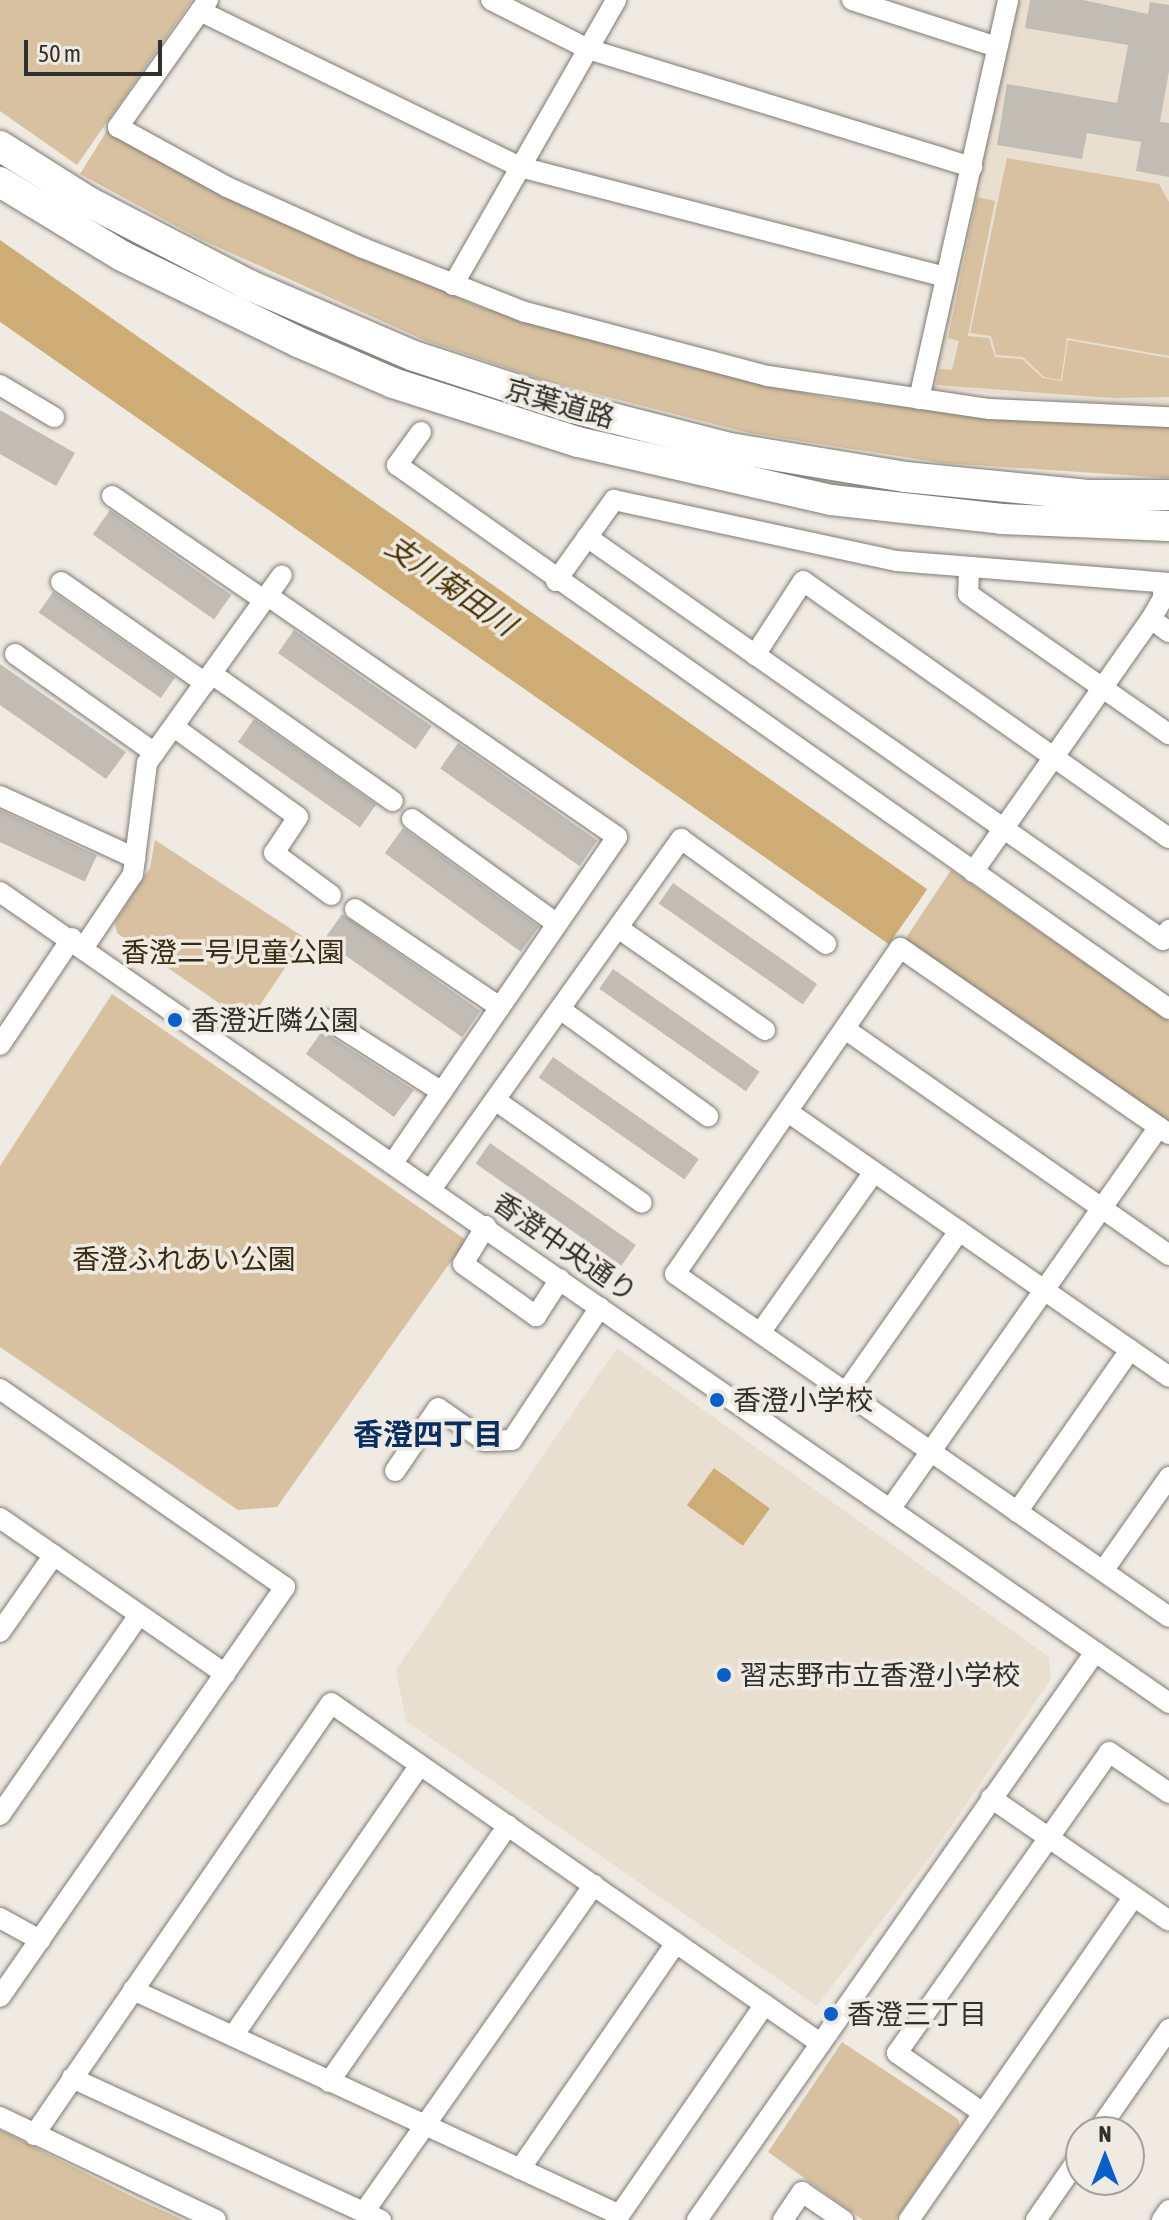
<!DOCTYPE html>
<meta charset="utf-8">
<style>
body{margin:0}
#map{position:relative;width:1169px;height:2220px;overflow:hidden;background:#efeae2;font-family:"Asap Condensed","Noto Sans JP",sans-serif}
div>[style]{position:absolute}
.built>*{inset:0;background:#e9dfd1}
.green>*{inset:0;background:#d7c1a0}
.water>*{inset:0;background:#ceac76;transform-origin:0 0}
.building>*{inset:0;background:#c1bcb4;transform-origin:0 0}
.roads{filter:drop-shadow(0 0 2px #7f7a73) drop-shadow(0 0 2px #7f7a73)}
.minor>*{height:20px;margin:-10px;padding:0 10px;transform-origin:10px;border-radius:10px;background:#fff}
.highway>*{height:30px;margin:-15px;padding:0 15px;transform-origin:15px;border-radius:15px;background:#fff}
.dots>*{width:22px;height:22px;translate:-50% -50%;box-sizing:border-box;border:4px solid #efeae2;border-radius:50%}
span{translate:-50% -50%;white-space:nowrap;text-align:center;line-height:1.15;-webkit-text-stroke:7px #efeae2;paint-order:stroke}
.street-label{font-size:28px;color:#32302d}
.park-label{font-size:28px;color:#3a2b12}
.poi-label{font-size:28px;color:#32302d}
.left{translate:0 -50%;text-align:left}
.water-label{font-size:30px;color:#483103;font-style:italic}
.neighbourhood-label{font-size:30px;color:#092f62;font-weight:700}
.north{position:absolute;left:1065px;top:2116px;width:80px;height:80px;box-sizing:border-box;background:#efeae2;border:2px solid #a3a09a;border-radius:50%;rotate:0deg;font-size:22px;font-weight:700;line-height:32px;text-align:center;color:#32302d}
.north::after{content:'';display:block;margin:auto;width:28px;height:36px;background:#0a5fc8;clip-path:polygon(50% 0,100% 100%,50% 72%,0 100%)}
.scale{position:absolute;left:24px;top:40px;width:138px;height:36px;box-sizing:border-box;border:4px solid #32302d;border-top:0;padding-left:10px;font-size:24px;line-height:28px;white-space:nowrap;color:#32302d;-webkit-text-stroke:6px #efeae2;paint-order:stroke}
</style>
<div id="map">
<div class="built">
<div style="clip-path:polygon(1017px 0,1169px 0,1169px 404px,1114px 404px,931px 388px)"></div>
<div style="clip-path:polygon(617px 1348px,1049px 1657px,1051px 1679px,933px 1853px,817px 2006px,406px 1721px,396px 1670px)"></div>
</div>
<div class="green">
<div style="clip-path:polygon(0 0,192px 0,77px 165px,0 111px)"></div>
<div style="clip-path:polygon(108px 129px,190px 176px,477px 306px,684px 365px,828px 398px,1002px 417px,1169px 425px,1169px 478px,943px 463px,749px 433px,549px 382px,426px 341px,200px 239px,80px 174px)"></div>
<div style="clip-path:polygon(1007px 158px,1159px 184px,1169px 202px,1169px 356px,1067px 338px,1061px 380px,1044px 377px,1023px 357px,996px 355px,991px 336px,970px 333px)"></div>
<div style="clip-path:polygon(977px 197px,995px 201px,968px 336px,989px 338px,995px 357px,1022px 359px,1043px 378px,1062px 381px,1068px 340px,1169px 358px,1169px 397px,1113px 398px,936px 385px,940px 369px,952px 370px,959px 341px,948px 338px)"></div>
<div style="clip-path:polygon(155px 840px,305px 938px,248px 1023px,117px 933px,115px 922px,150px 868px)"></div>
<div style="clip-path:polygon(951px 870px,1169px 1021px,1169px 1126px,904px 941px)"></div>
<div style="clip-path:polygon(112px 994px,466px 1240px,277px 1507px,238px 1510px,0 1347px,0 1166px)"></div>
<div style="clip-path:polygon(842px 2042px,958px 2119px,960px 2126px,895px 2220px,863px 2220px,768px 2152px)"></div>
<div style="clip-path:polygon(0 2130px,135px 2198px,183px 2220px,0 2220px)"></div>
</div>
<div class="water">
<div style="left:0;top:240px;width:1132px;height:67px;rotate:35deg"></div>
<div style="left:714px;top:1468px;width:69px;height:46px;rotate:36deg"></div>
</div>
<div class="building">
<div style="clip-path:polygon(1030px 0,1083px 0,1148px 14px,1150px 2px,1169px 5px,1169px 71px,1160px 122px,1169px 123px,1169px 177px,1136px 171px,1141px 142px,1087px 133px,1082px 159px,997px 145px,1007px 84px,1117px 103px,1128px 45px,1025px 28px)"></div>
<div style="clip-path:polygon(0 410px,75px 453px,56px 486px,0 454px)"></div>
<div style="left:110px;top:510px;width:148px;height:30px;rotate:35deg"></div>
<div style="left:53px;top:592px;width:149px;height:25px;rotate:35deg"></div>
<div style="left:294px;top:630px;width:168px;height:28px;rotate:35deg"></div>
<div style="clip-path:polygon(0 664px,126px 752px,106px 779px,0 705px)"></div>
<div style="left:254px;top:719px;width:149px;height:28px;rotate:35deg"></div>
<div style="left:458px;top:743px;width:170px;height:31px;rotate:35deg"></div>
<div style="left:0;top:810px;width:107px;height:29px;rotate:25deg"></div>
<div style="left:403px;top:828px;width:168px;height:31px;rotate:36deg"></div>
<div style="left:673px;top:883px;width:176px;height:25px;rotate:35deg"></div>
<div style="left:342px;top:914px;width:169px;height:32px;rotate:35deg"></div>
<div style="left:613px;top:969px;width:179px;height:24px;rotate:35deg"></div>
<div style="clip-path:polygon(322px 1031px,414px 1090px,394px 1117px,306px 1054px)"></div>
<div style="left:553px;top:1057px;width:178px;height:25px;rotate:35deg"></div>
<div style="left:490px;top:1143px;width:178px;height:25px;rotate:35deg"></div>
</div>
<div class="roads">
<div class="minor">
<div style="left:208px;top:0;width:156px;rotate:125.3deg"></div>
<div style="left:118px;top:127px;width:124px;rotate:28.8deg"></div>
<div style="left:227px;top:187px;width:149px;rotate:24.2deg"></div>
<div style="left:363px;top:248px;width:174px;rotate:21.6deg"></div>
<div style="left:525px;top:312px;width:251px;rotate:14.8deg"></div>
<div style="left:768px;top:376px;width:224px;rotate:8.5deg"></div>
<div style="left:990px;top:409px;width:179px;rotate:2.6deg"></div>
<div style="left:491px;top:0;width:109px;rotate:26.8deg"></div>
<div style="left:588px;top:49px;width:402px;rotate:17.1deg"></div>
<div style="left:852px;top:0;width:152px;rotate:18deg"></div>
<div style="left:200px;top:11px;width:356px;rotate:26deg"></div>
<div style="left:520px;top:167px;width:440px;rotate:14.5deg"></div>
<div style="left:453px;top:285px;width:328px;rotate:-60.2deg"></div>
<div style="left:0;top:385px;width:63px;rotate:30.7deg"></div>
<div style="left:919px;top:399px;width:409px;rotate:-77.4deg"></div>
<div style="left:421px;top:432px;width:41px;rotate:126deg"></div>
<div style="left:397px;top:465px;width:944px;rotate:35.17deg"></div>
<div style="left:112px;top:496px;width:184px;rotate:34.4deg"></div>
<div style="left:587px;top:537px;width:703px;rotate:34.98deg"></div>
<div style="left:1163px;top:940px;width:12px;rotate:-59deg"></div>
<div style="left:969px;top:570px;width:24px;rotate:92deg"></div>
<div style="left:968px;top:594px;width:245px;rotate:34.9deg"></div>
<div style="left:556px;top:581px;width:100px;rotate:-54.4deg"></div>
<div style="left:614px;top:500px;width:289px;rotate:12.2deg"></div>
<div style="left:897px;top:561px;width:273px;rotate:4.6deg"></div>
<div style="left:61px;top:582px;width:176px;rotate:35deg"></div>
<div style="left:268px;top:596px;width:424px;rotate:34.6deg"></div>
<div style="left:617px;top:837px;width:394px;rotate:124.5deg"></div>
<div style="left:1151px;top:619px;width:22px;rotate:36deg"></div>
<div style="left:15px;top:654px;width:171px;rotate:35.3deg"></div>
<div style="left:755px;top:655px;width:88px;rotate:-57deg"></div>
<div style="left:803px;top:581px;width:447px;rotate:35.1deg"></div>
<div style="left:212px;top:674px;width:221px;rotate:35.1deg"></div>
<div style="left:174px;top:727px;width:153px;rotate:36deg"></div>
<div style="left:298px;top:817px;width:43px;rotate:123.7deg"></div>
<div style="left:274px;top:853px;width:71px;rotate:36.4deg"></div>
<div style="left:0;top:796px;width:149px;rotate:24.7deg"></div>
<div style="left:412px;top:819px;width:179px;rotate:35.9deg"></div>
<div style="left:973px;top:872px;width:309px;rotate:-54.9deg"></div>
<div style="left:1151px;top:619px;width:24px;rotate:-60deg"></div>
<div style="left:1163px;top:598px;width:15px;rotate:-90deg"></div>
<div style="left:0;top:892px;width:1423px;rotate:34.75deg"></div>
<div style="left:355px;top:909px;width:175px;rotate:34.1deg"></div>
<div style="left:618px;top:928px;width:179px;rotate:34.8deg"></div>
<div style="left:84px;top:947px;width:88px;rotate:-56.1deg"></div>
<div style="left:133px;top:874px;width:112px;rotate:-82.8deg"></div>
<div style="left:147px;top:763px;width:231px;rotate:-54.3deg"></div>
<div style="left:560px;top:1009px;width:183px;rotate:35.9deg"></div>
<div style="left:329px;top:1020px;width:134px;rotate:32.5deg"></div>
<div style="left:845px;top:1029px;width:395px;rotate:34.9deg"></div>
<div style="left:0;top:1045px;width:129px;rotate:-56.1deg"></div>
<div style="left:495px;top:1100px;width:179px;rotate:35deg"></div>
<div style="left:788px;top:1112px;width:464px;rotate:34.8deg"></div>
<div style="left:1169px;top:1134px;width:327px;rotate:-145.3deg"></div>
<div style="left:900px;top:948px;width:396px;rotate:124.6deg"></div>
<div style="left:675px;top:1274px;width:601px;rotate:34.77deg"></div>
<div style="left:432px;top:1188px;width:429px;rotate:-54.5deg"></div>
<div style="left:681px;top:839px;width:179px;rotate:35.9deg"></div>
<div style="left:486px;top:1226px;width:44px;rotate:121.2deg"></div>
<div style="left:463px;top:1264px;width:90px;rotate:35.5deg"></div>
<div style="left:536px;top:1316px;width:44px;rotate:-57deg"></div>
<div style="left:760px;top:1333px;width:197px;rotate:-54.7deg"></div>
<div style="left:0;top:1389px;width:347px;rotate:34.8deg"></div>
<div style="left:285px;top:1587px;width:499px;rotate:124.8deg"></div>
<div style="left:846px;top:1392px;width:197px;rotate:-54.9deg"></div>
<div style="left:395px;top:1471px;width:76px;rotate:-55.7deg"></div>
<div style="left:438px;top:1408px;width:57px;rotate:35.1deg"></div>
<div style="left:485px;top:1441px;width:27px;rotate:-2deg"></div>
<div style="left:512px;top:1440px;width:159px;rotate:-56.5deg"></div>
<div style="left:891px;top:1508px;width:466px;rotate:-54.9deg"></div>
<div style="left:1017px;top:1512px;width:198px;rotate:-55.1deg"></div>
<div style="left:0;top:1518px;width:274px;rotate:34.7deg"></div>
<div style="left:1103px;top:1571px;width:115px;rotate:-54.9deg"></div>
<div style="left:0;top:1632px;width:94px;rotate:-55deg"></div>
<div style="left:991px;top:1798px;width:216px;rotate:34.6deg"></div>
<div style="left:0;top:1815px;width:244px;rotate:-55.2deg"></div>
<div style="left:0;top:1918px;width:46px;rotate:28.8deg"></div>
<div style="left:133px;top:1990px;width:536px;rotate:24.8deg"></div>
<div style="left:233px;top:2036px;width:329px;rotate:-55.4deg"></div>
<div style="left:72px;top:2078px;width:340px;rotate:24.7deg"></div>
<div style="left:329px;top:2082px;width:313px;rotate:-55.1deg"></div>
<div style="left:983px;top:2113px;width:105px;rotate:-145.1deg"></div>
<div style="left:897px;top:2053px;width:368px;rotate:-54.8deg"></div>
<div style="left:1109px;top:1752px;width:73px;rotate:34.3deg"></div>
<div style="left:0;top:2117px;width:239px;rotate:25.5deg"></div>
<div style="left:1097px;top:2132px;width:126px;rotate:-55deg"></div>
<div style="left:34px;top:2135px;width:524px;rotate:-55.49deg"></div>
<div style="left:331px;top:1703px;width:596px;rotate:34.81deg"></div>
<div style="left:520px;top:2169px;width:275px;rotate:-55.4deg"></div>
<div style="left:364px;top:2212px;width:400px;rotate:-54.9deg"></div>
<div style="left:616px;top:2220px;width:262px;rotate:-55.4deg"></div>
<div style="left:697px;top:2220px;width:694px;rotate:-54.98deg"></div>
<div style="left:783px;top:2220px;width:34px;rotate:-56deg"></div>
<div style="left:802px;top:2192px;width:50px;rotate:34.3deg"></div>
<div style="left:909px;top:2220px;width:394px;rotate:-55.2deg"></div>
<div style="left:1036px;top:2220px;width:79px;rotate:-55.3deg"></div>
<div style="left:1162px;top:2220px;width:12px;rotate:-55deg"></div>
</div>
<div class="highway">
<div style="left:0;top:146px;width:103px;rotate:32.3deg"></div>
<div style="left:87px;top:201px;width:182px;rotate:27.4deg"></div>
<div style="left:249px;top:285px;width:180px;rotate:23.3deg"></div>
<div style="left:414px;top:356px;width:167px;rotate:18.1deg"></div>
<div style="left:573px;top:408px;width:162px;rotate:14.3deg"></div>
<div style="left:730px;top:448px;width:177px;rotate:9.4deg"></div>
<div style="left:905px;top:477px;width:183px;rotate:5.6deg"></div>
<div style="left:1087px;top:495px;width:82px"></div>
<div style="left:0;top:182px;width:143px;rotate:31.2deg"></div>
<div style="left:122px;top:256px;width:196px;rotate:26deg"></div>
<div style="left:298px;top:342px;width:103px;rotate:23.3deg"></div>
<div style="left:393px;top:383px;width:194px;rotate:17.7deg"></div>
<div style="left:578px;top:442px;width:260px;rotate:12.9deg"></div>
<div style="left:831px;top:500px;width:172px;rotate:6.3deg"></div>
<div style="left:1002px;top:519px;width:167px;rotate:2.4deg"></div>
</div>
</div>
<div class="dots">
<div style="left:175px;top:1020px;background:#0a5fc8"></div>
<div style="left:717px;top:1400px;background:#0a5fc8"></div>
<div style="left:724px;top:1675px;background:#0a5fc8"></div>
<div style="left:831px;top:2014px;background:#0a5fc8"></div>
</div>
<div class="street-label">
<span style="left:560px;top:403px;rotate:16deg">京葉道路</span>
<span style="left:565px;top:1247px;rotate:35deg">香澄中央通り</span>
</div>
<div class="park-label">
<span style="left:233px;top:952px">香澄二号児童公園</span>
<span style="left:184px;top:1259px">香澄ふれあい公園</span>
</div>
<div class="poi-label">
<span class="left" style="left:191px;top:1020px">香澄近隣公園</span>
<span class="left" style="left:733px;top:1400px">香澄小学校</span>
<span class="left" style="left:740px;top:1675px">習志野市立香澄小学校</span>
<span class="left" style="left:847px;top:2014px">香澄三丁目</span>
</div>
<div class="water-label">
<span style="left:451px;top:585px;rotate:35deg">支川菊田川</span>
</div>
<div class="neighbourhood-label">
<span style="left:428px;top:1434px">香澄四丁目</span>
</div>
<div class="north">N</div>
<div class="scale">50 m</div>
</div>
